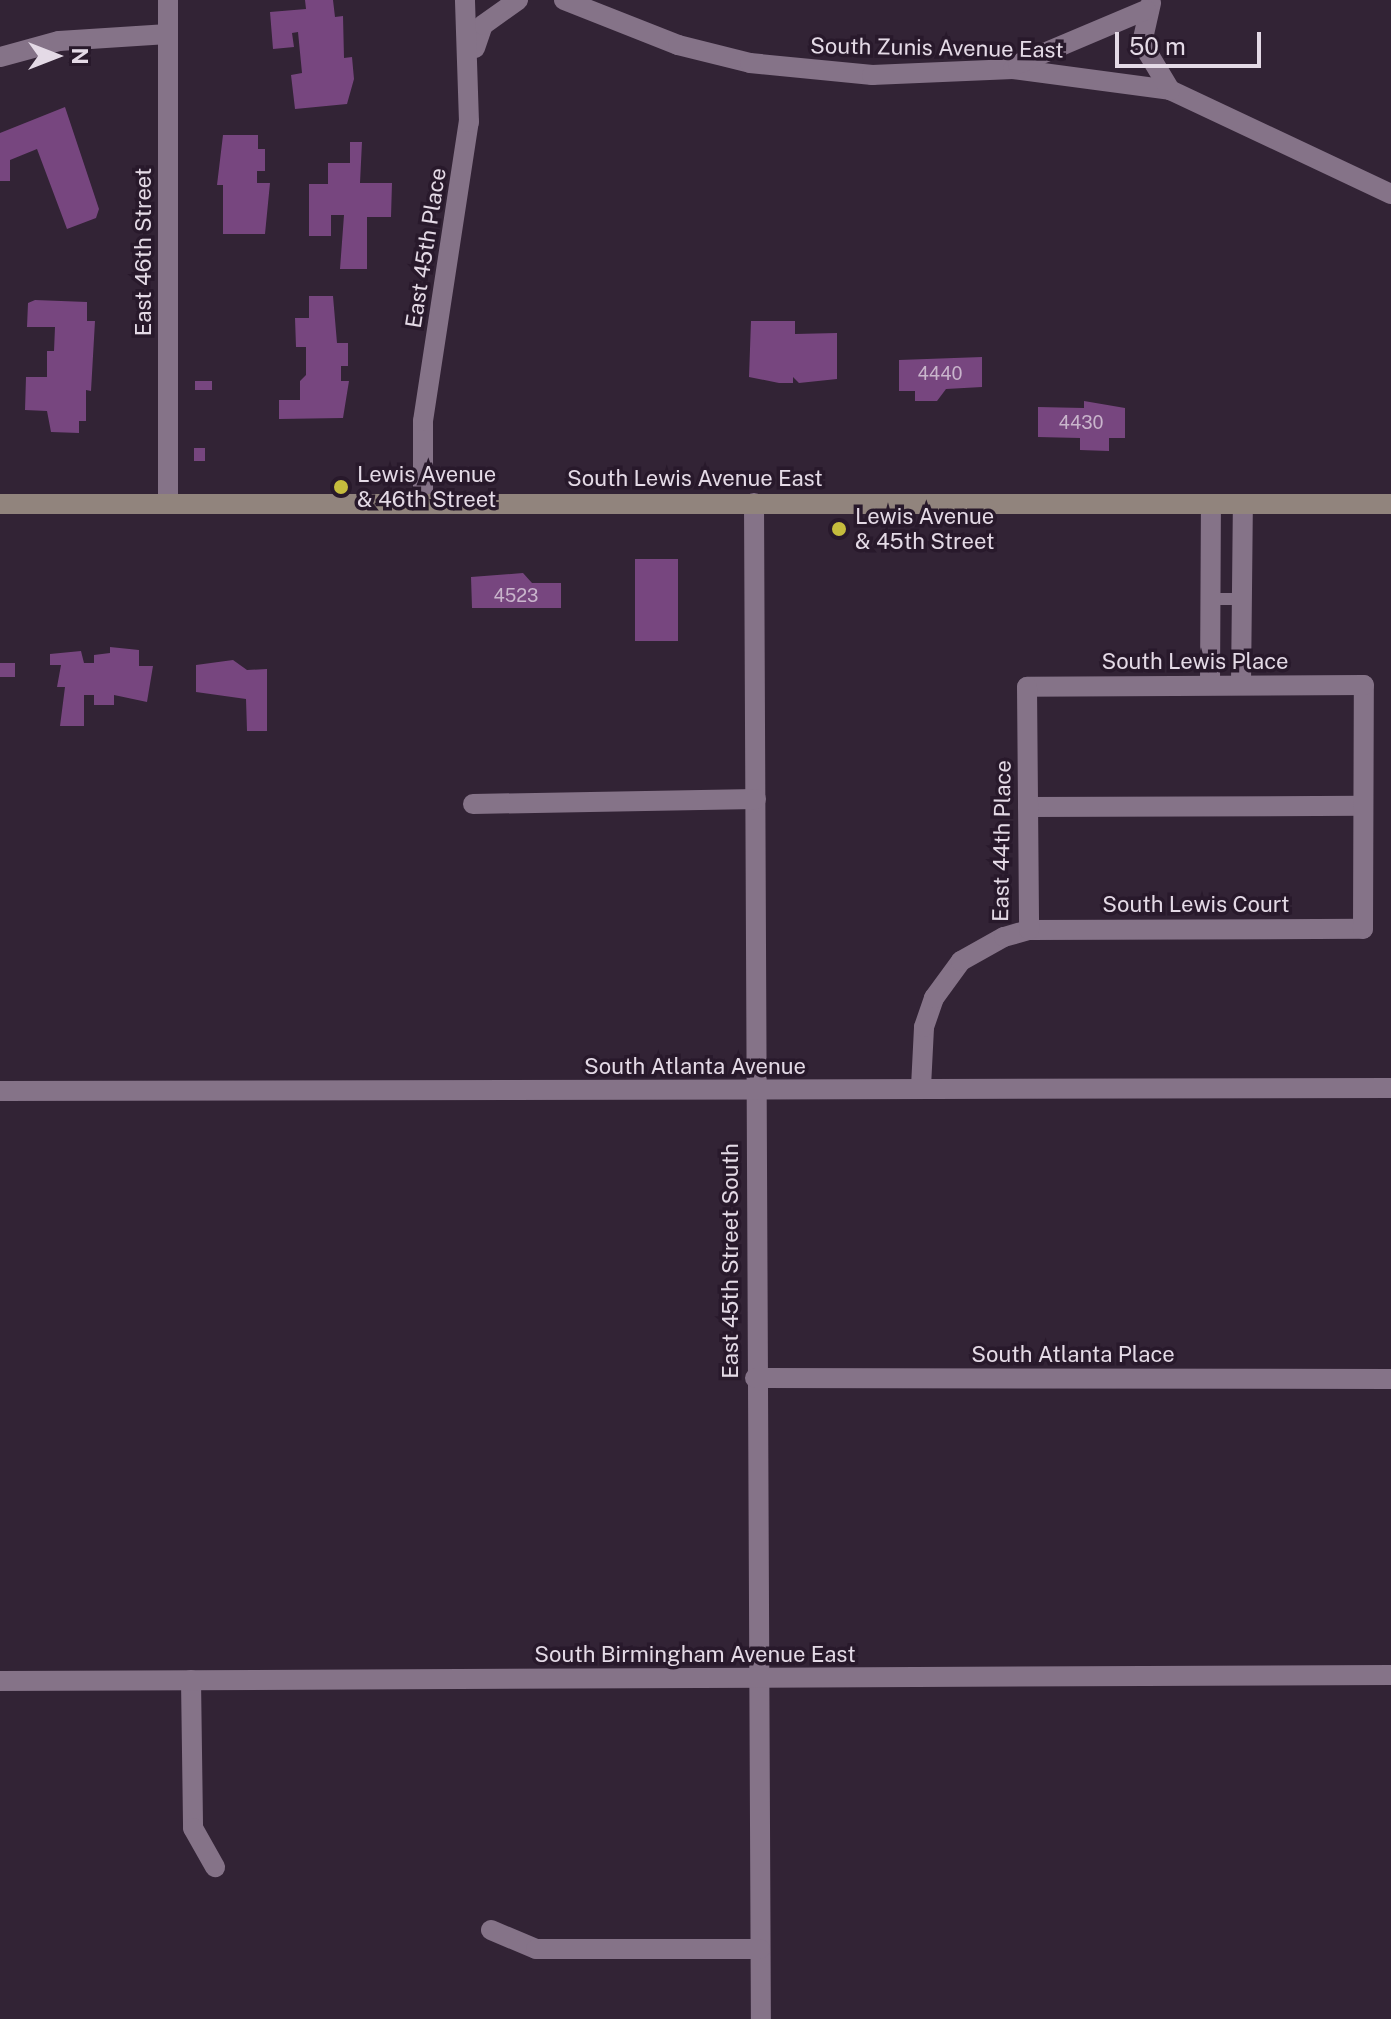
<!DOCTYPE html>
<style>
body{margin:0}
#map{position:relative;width:1391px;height:2019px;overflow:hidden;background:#322335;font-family:"Public Sans",sans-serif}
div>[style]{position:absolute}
.building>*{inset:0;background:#77467f;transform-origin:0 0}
.service>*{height:12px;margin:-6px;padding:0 6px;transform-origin:6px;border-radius:6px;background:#857388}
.minor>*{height:20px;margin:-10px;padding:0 10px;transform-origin:10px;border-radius:10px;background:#857388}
.secondary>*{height:20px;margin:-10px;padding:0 10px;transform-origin:10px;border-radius:10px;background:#91847d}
.dots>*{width:22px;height:22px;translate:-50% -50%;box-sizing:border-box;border:4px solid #28192b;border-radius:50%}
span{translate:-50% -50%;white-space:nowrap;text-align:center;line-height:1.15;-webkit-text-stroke:7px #28192b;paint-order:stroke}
.number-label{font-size:18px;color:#c9b5cc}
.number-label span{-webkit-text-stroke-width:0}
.street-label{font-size:22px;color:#e4dae6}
.poi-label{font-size:22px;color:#e4dae6}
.left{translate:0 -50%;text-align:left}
.north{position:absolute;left:16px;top:16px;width:80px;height:80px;-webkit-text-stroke:6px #28192b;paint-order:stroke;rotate:90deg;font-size:22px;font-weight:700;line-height:32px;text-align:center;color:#e4dae6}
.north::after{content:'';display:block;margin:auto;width:28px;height:36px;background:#e4dae6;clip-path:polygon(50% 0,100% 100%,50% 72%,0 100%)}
.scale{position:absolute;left:1115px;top:32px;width:146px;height:36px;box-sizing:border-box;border:4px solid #e4dae6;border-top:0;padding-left:10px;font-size:24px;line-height:28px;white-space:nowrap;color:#e4dae6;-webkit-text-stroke:6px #28192b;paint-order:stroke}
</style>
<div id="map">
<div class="building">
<div style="clip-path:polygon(305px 0,333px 0,335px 17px,343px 16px,344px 58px,352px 57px,354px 79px,347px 104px,295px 109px,291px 75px,302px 73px,298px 32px,292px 33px,294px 47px,273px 49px,270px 12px,306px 9px)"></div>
<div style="clip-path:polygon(65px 107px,99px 209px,96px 218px,67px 229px,37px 149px,10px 160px,10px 181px,0 181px,0 133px)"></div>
<div style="clip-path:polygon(223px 135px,258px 135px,258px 149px,265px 149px,265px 171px,257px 171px,257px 183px,270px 183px,265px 234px,223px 234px,223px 185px,217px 185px)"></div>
<div style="clip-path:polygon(350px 142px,362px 142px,360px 183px,392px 183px,391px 217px,367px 217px,367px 269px,340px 269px,344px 215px,331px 215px,331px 236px,309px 236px,309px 184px,328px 184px,328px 163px,350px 163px)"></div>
<div style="clip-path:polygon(309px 296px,333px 296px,337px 343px,348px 343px,348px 366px,341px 366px,341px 381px,349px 381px,343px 418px,279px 419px,279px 400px,300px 400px,300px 381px,306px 375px,306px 347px,296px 347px,295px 318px,309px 318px)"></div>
<div style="clip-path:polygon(35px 300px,87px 302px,87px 321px,95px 321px,91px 391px,86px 390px,86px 421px,79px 421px,79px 433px,51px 432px,47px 411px,25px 410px,26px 377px,47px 377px,47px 351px,54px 351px,55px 327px,27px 327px,28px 303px)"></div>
<div style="clip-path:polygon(751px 321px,795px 321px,795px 334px,837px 333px,837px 379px,799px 383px,793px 377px,793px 383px,779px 383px,749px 377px)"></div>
<div style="clip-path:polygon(982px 357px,982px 387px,946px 389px,937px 401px,915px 401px,915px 391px,899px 391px,899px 360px)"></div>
<div style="left:195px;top:381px;width:17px;height:9px"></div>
<div style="clip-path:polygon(1084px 401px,1125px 408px,1125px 438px,1109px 438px,1109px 451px,1080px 450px,1080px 438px,1038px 437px,1038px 407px,1084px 408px)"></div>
<div style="left:194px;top:448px;width:11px;height:13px"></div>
<div style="left:635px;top:559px;width:43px;height:82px"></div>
<div style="clip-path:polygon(523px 573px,532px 583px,561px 583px,561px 608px,472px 608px,471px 577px)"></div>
<div style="clip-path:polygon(110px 647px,139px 650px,139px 666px,153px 666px,147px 702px,114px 695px,114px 705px,94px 705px,94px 695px,84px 695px,84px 726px,60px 726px,65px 687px,57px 687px,61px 665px,50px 665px,50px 654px,81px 651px,84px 663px,94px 663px,94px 655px,110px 653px)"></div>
<div style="clip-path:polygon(233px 660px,247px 670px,267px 669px,267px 731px,247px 731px,246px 699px,196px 692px,196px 665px)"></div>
<div style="left:0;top:663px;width:15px;height:14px"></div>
</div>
<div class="service">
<div style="left:1210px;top:599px;width:32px"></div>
</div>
<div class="minor">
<div style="left:564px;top:0;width:123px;rotate:21.5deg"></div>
<div style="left:678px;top:45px;width:74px;rotate:14deg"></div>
<div style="left:750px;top:63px;width:123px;rotate:5.6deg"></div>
<div style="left:872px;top:75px;width:141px;rotate:-2.4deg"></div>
<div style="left:1013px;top:69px;width:158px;rotate:7.6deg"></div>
<div style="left:1170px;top:90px;width:244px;rotate:25.2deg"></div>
<div style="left:1151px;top:3px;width:41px;rotate:102.7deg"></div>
<div style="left:1142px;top:43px;width:55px;rotate:59.2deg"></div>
<div style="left:475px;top:48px;width:24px;rotate:-71deg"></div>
<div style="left:483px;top:25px;width:43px;rotate:-35.5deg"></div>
<div style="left:0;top:57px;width:61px;rotate:-15.2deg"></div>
<div style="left:59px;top:41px;width:109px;rotate:-3.7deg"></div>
<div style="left:1018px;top:64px;width:139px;rotate:-22.9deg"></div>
<div style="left:754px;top:503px;width:1516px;rotate:89.74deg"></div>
<div style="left:168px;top:504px;width:504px;rotate:-90deg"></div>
<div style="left:423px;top:504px;width:83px;rotate:-90deg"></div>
<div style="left:423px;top:421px;width:303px;rotate:-81.3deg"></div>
<div style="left:469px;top:122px;width:122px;rotate:-91.9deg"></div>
<div style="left:1210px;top:685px;width:181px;rotate:-89.7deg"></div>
<div style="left:1241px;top:685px;width:181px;rotate:-89.4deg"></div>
<div style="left:473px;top:804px;width:283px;rotate:-1deg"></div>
<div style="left:1028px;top:807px;width:335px;rotate:-0.2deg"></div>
<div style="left:921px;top:1087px;width:60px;rotate:-87.1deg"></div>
<div style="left:924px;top:1027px;width:31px;rotate:-71deg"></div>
<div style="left:934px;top:998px;width:46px;rotate:-53.9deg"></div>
<div style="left:961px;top:961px;width:49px;rotate:-29.2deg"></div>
<div style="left:1004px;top:937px;width:26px;rotate:-16deg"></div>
<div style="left:1029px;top:930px;width:334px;rotate:-0.2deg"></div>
<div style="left:1363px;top:929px;width:244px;rotate:-89.8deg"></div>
<div style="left:1364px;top:685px;width:337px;rotate:179.7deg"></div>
<div style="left:1027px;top:687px;width:243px;rotate:89.5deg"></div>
<div style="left:0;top:1091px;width:1391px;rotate:-0.12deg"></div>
<div style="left:755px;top:1378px;width:636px;rotate:0.09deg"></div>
<div style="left:191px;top:1680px;width:148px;rotate:89.2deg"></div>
<div style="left:193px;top:1828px;width:45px;rotate:60.6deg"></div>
<div style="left:0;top:1681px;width:1391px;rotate:-0.25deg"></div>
<div style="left:491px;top:1930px;width:49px;rotate:22.9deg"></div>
<div style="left:536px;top:1949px;width:224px"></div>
</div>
<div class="secondary">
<div style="left:0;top:504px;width:1391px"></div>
</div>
<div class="dots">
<div style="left:341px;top:487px;background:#c5bc3d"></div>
<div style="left:839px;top:529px;background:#c5bc3d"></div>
</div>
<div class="number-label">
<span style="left:940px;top:374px">4440</span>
<span style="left:1081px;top:423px">4430</span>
<span style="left:516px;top:596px">4523</span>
</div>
<div class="street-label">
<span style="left:937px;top:48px;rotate:1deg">South Zunis Avenue East</span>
<span style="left:426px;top:248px;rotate:-81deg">East 45th Place</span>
<span style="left:144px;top:252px;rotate:-90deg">East 46th Street</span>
<span style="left:695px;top:479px">South Lewis Avenue East</span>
<span style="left:1195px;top:662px">South Lewis Place</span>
<span style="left:1002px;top:841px;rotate:-89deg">East 44th Place</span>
<span style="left:1196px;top:905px">South Lewis Court</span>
<span style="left:695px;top:1067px">South Atlanta Avenue</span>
<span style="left:731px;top:1261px;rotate:-90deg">East 45th Street South</span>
<span style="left:1073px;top:1355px">South Atlanta Place</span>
<span style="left:695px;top:1655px">South Birmingham Avenue East</span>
</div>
<div class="poi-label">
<span class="left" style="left:357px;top:487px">Lewis Avenue<br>&amp; 46th Street</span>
<span class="left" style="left:855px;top:529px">Lewis Avenue<br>&amp; 45th Street</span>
</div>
<div class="north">N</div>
<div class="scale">50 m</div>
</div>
